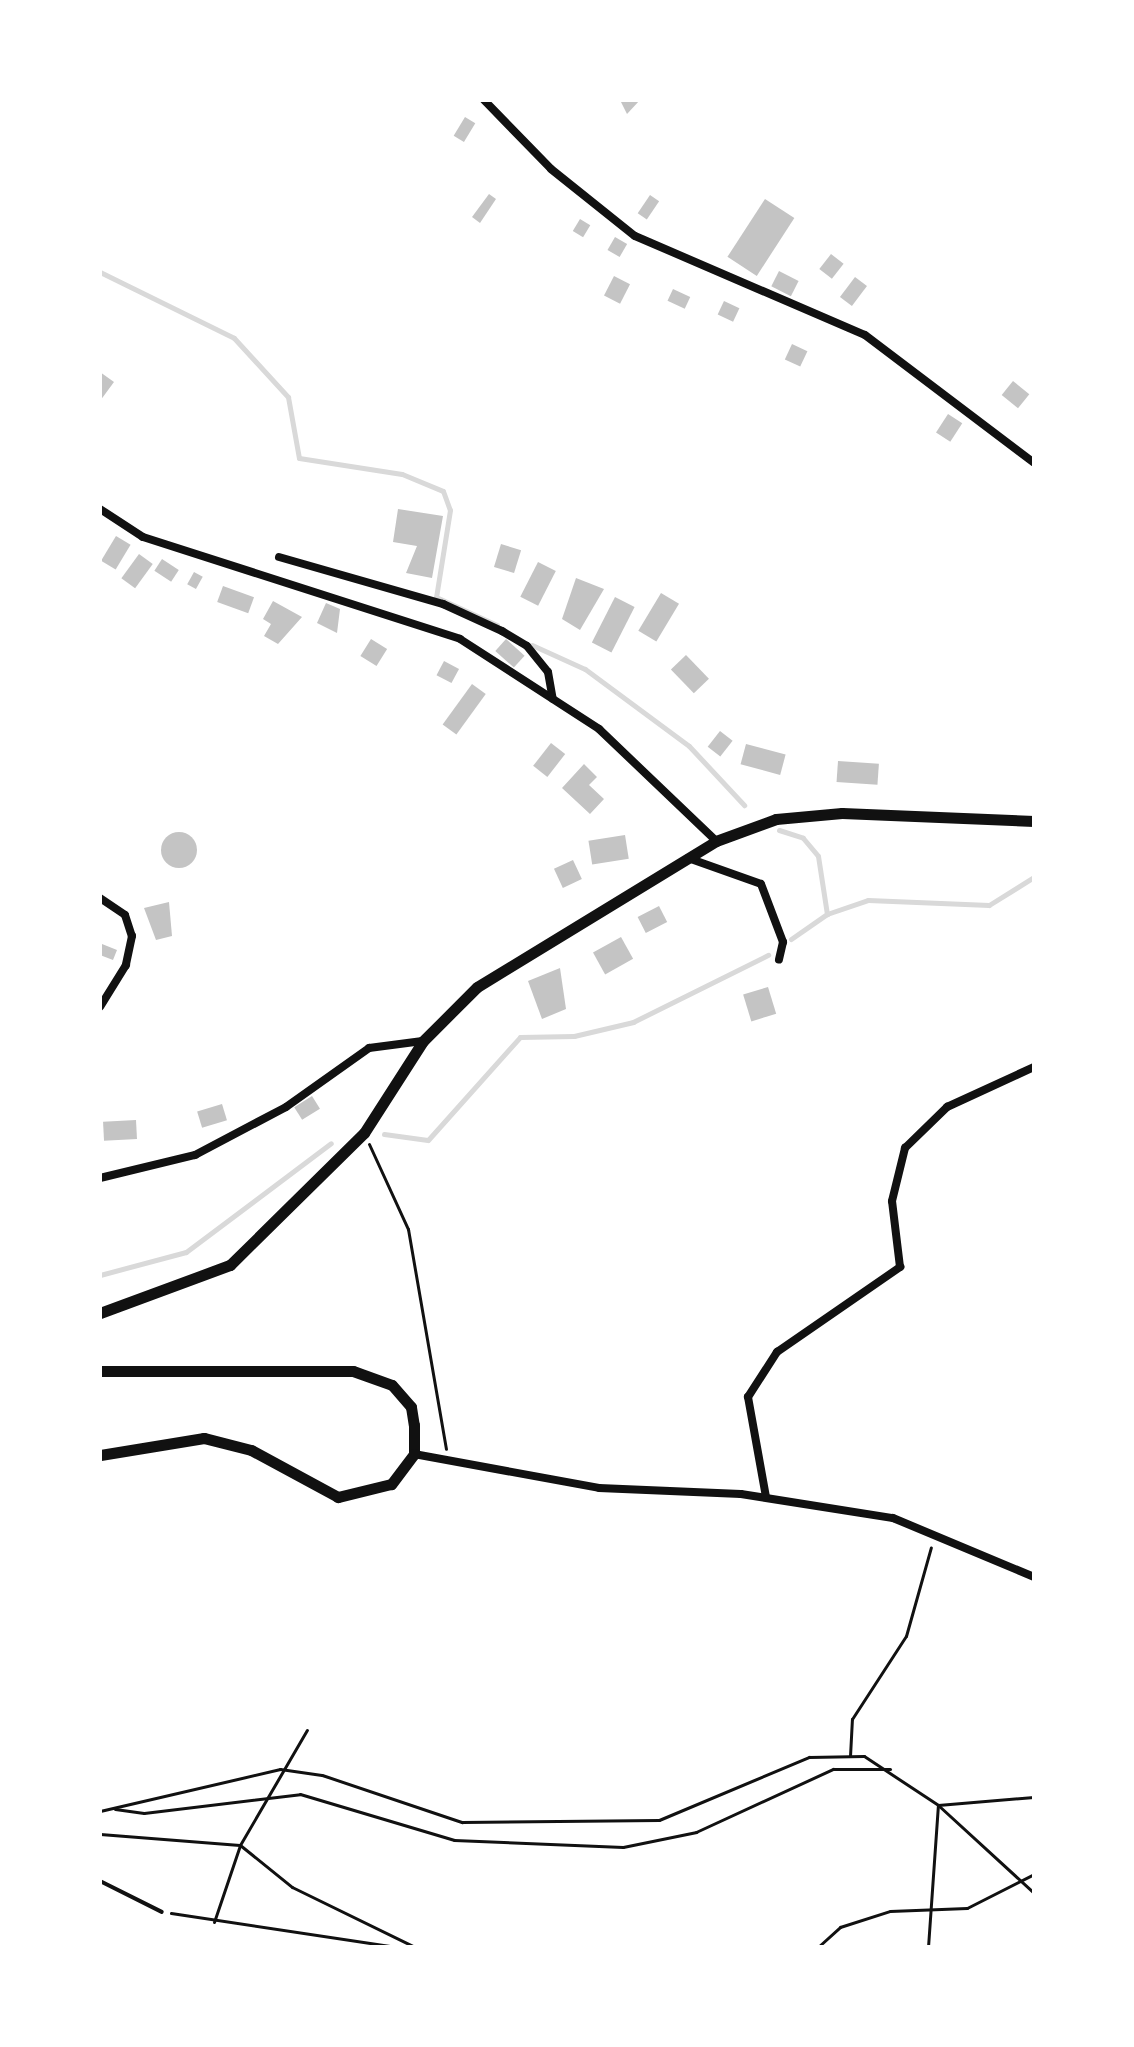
<!DOCTYPE html>
<style>
body{margin:0}
#map{position:relative;width:1134px;height:2047px;overflow:hidden;background:#fff;font-family:Poppins,sans-serif}
div>[style]{position:absolute}
.stream>*{height:5px;margin:-2.5px;padding:0 2.5px;transform-origin:2.5px;border-radius:2.5px;background:#d9d9d9}
.building>*{inset:0;background:#c4c4c4;transform-origin:0 0}
.round{border-radius:50%}
.path>*{height:3px;margin:-1.5px;padding:0 1.5px;transform-origin:1.5px;border-radius:1.5px;background:#111}
.service>*{height:4px;margin:-2px;padding:0 2px;transform-origin:2px;border-radius:2px;background:#111}
.minor>*{height:8px;margin:-4px;padding:0 4px;transform-origin:4px;border-radius:4px;background:#111}
.secondary>*{height:11px;margin:-5.5px;padding:0 5.5px;transform-origin:5.5px;border-radius:5.5px;background:#111}
span{translate:-50% -50%;white-space:nowrap;text-align:center;line-height:1.15;-webkit-text-stroke:8px #fff;paint-order:stroke}
.frame{position:absolute;inset:0;border:102px solid #fff;pointer-events:none}
</style>
<div id="map">
<div class="stream">
<div style="left:100px;top:272px;width:149px;rotate:26.2deg"></div>
<div style="left:234px;top:338px;width:80px;rotate:47.5deg"></div>
<div style="left:288px;top:397px;width:62px;rotate:79.8deg"></div>
<div style="left:299px;top:458px;width:104px;rotate:8.8deg"></div>
<div style="left:402px;top:474px;width:44px;rotate:22.5deg"></div>
<div style="left:443px;top:491px;width:20px;rotate:70deg"></div>
<div style="left:450px;top:510px;width:88px;rotate:99.1deg"></div>
<div style="left:436px;top:597px;width:67px;rotate:24.7deg"></div>
<div style="left:532px;top:645px;width:58px;rotate:24.4deg"></div>
<div style="left:585px;top:669px;width:129px;rotate:36.5deg"></div>
<div style="left:689px;top:746px;width:81px;rotate:47deg"></div>
<div style="left:779px;top:830px;width:25px;rotate:18deg"></div>
<div style="left:803px;top:838px;width:23px;rotate:50deg"></div>
<div style="left:818px;top:856px;width:59px;rotate:81.2deg"></div>
<div style="left:791px;top:939px;width:44px;rotate:-34.8deg"></div>
<div style="left:827px;top:914px;width:43px;rotate:-18.9deg"></div>
<div style="left:868px;top:900px;width:121px;rotate:2.4deg"></div>
<div style="left:989px;top:905px;width:53px;rotate:-31.9deg"></div>
<div style="left:384px;top:1134px;width:44px;rotate:7.8deg"></div>
<div style="left:428px;top:1140px;width:138px;rotate:-48.2deg"></div>
<div style="left:520px;top:1037px;width:54px;rotate:-1.1deg"></div>
<div style="left:574px;top:1036px;width:61px;rotate:-13.3deg"></div>
<div style="left:633px;top:1022px;width:151px;rotate:-26.4deg"></div>
<div style="left:100px;top:1275px;width:89px;rotate:-15deg"></div>
<div style="left:186px;top:1252px;width:181px;rotate:-36.9deg"></div>
</div>
<div class="building">
<div style="clip-path:polygon(620px 100px,640px 100px,627px 114px)"></div>
<div style="left:465px;top:117px;width:12px;height:22px;rotate:31deg"></div>
<div style="clip-path:polygon(489px 194px,496px 199px,480px 223px,472px 217px)"></div>
<div style="left:650px;top:195px;width:11px;height:22px;rotate:34deg"></div>
<div style="left:765px;top:199px;width:35px;height:69px;rotate:33deg"></div>
<div style="left:580px;top:219px;width:12px;height:14px;rotate:31deg"></div>
<div style="left:615px;top:237px;width:14px;height:15px;rotate:30deg"></div>
<div style="left:831px;top:254px;width:16px;height:19px;rotate:38deg"></div>
<div style="left:779px;top:271px;width:22px;height:17px;rotate:27deg"></div>
<div style="left:614px;top:276px;width:18px;height:22px;rotate:27deg"></div>
<div style="left:855px;top:277px;width:15px;height:25px;rotate:37deg"></div>
<div style="left:673px;top:289px;width:19px;height:13px;rotate:25deg"></div>
<div style="left:724px;top:301px;width:17px;height:15px;rotate:25deg"></div>
<div style="left:792px;top:344px;width:17px;height:17px;rotate:25deg"></div>
<div style="clip-path:polygon(100px 372px,114px 382px,100px 401px)"></div>
<div style="left:1013px;top:381px;width:21px;height:18px;rotate:39deg"></div>
<div style="left:948px;top:414px;width:17px;height:22px;rotate:33deg"></div>
<div style="clip-path:polygon(398px 509px,443px 516px,432px 578px,406px 573px,417px 546px,393px 542px)"></div>
<div style="left:116px;top:536px;width:17px;height:29px;rotate:31deg"></div>
<div style="left:501px;top:544px;width:21px;height:24px;rotate:17deg"></div>
<div style="left:139px;top:554px;width:17px;height:30px;rotate:36deg"></div>
<div style="left:162px;top:559px;width:20px;height:14px;rotate:33deg"></div>
<div style="left:538px;top:562px;width:20px;height:39px;rotate:27deg"></div>
<div style="left:194px;top:572px;width:10px;height:14px;rotate:29deg"></div>
<div style="clip-path:polygon(576px 578px,604px 589px,580px 630px,562px 619px)"></div>
<div style="left:223px;top:586px;width:33px;height:17px;rotate:20deg"></div>
<div style="left:661px;top:593px;width:21px;height:44px;rotate:31deg"></div>
<div style="left:615px;top:597px;width:22px;height:51px;rotate:27deg"></div>
<div style="clip-path:polygon(273px 601px,302px 617px,278px 644px,264px 636px,271px 624px,263px 619px)"></div>
<div style="clip-path:polygon(326px 603px,340px 609px,337px 633px,317px 623px)"></div>
<div style="left:371px;top:639px;width:19px;height:20px;rotate:32deg"></div>
<div style="left:506px;top:639px;width:25px;height:16px;rotate:42deg"></div>
<div style="left:686px;top:655px;width:33px;height:21px;rotate:46deg"></div>
<div style="left:444px;top:661px;width:17px;height:16px;rotate:28deg"></div>
<div style="left:472px;top:684px;width:17px;height:50px;rotate:36deg"></div>
<div style="left:720px;top:731px;width:16px;height:20px;rotate:38deg"></div>
<div style="left:551px;top:743px;width:18px;height:29px;rotate:38deg"></div>
<div style="left:746px;top:744px;width:41px;height:21px;rotate:15deg"></div>
<div style="left:838px;top:761px;width:41px;height:21px;rotate:4deg"></div>
<div style="clip-path:polygon(584px 764px,597px 777px,589px 785px,604px 799px,590px 814px,562px 788px)"></div>
<div class="round" style="left:161px;top:832px;width:36px;height:36px"></div>
<div style="left:625px;top:835px;width:24px;height:37px;rotate:81deg"></div>
<div style="left:573px;top:860px;width:21px;height:21px;rotate:65deg"></div>
<div style="clip-path:polygon(169px 902px,172px 936px,156px 940px,144px 908px)"></div>
<div style="left:659px;top:906px;width:18px;height:24px;rotate:63deg"></div>
<div style="left:621px;top:937px;width:25px;height:32px;rotate:61deg"></div>
<div style="clip-path:polygon(102px 944px,117px 950px,113px 960px,100px 955px)"></div>
<div style="clip-path:polygon(560px 968px,566px 1009px,542px 1019px,528px 981px)"></div>
<div style="left:768px;top:987px;width:28px;height:26px;rotate:73deg"></div>
<div style="left:312px;top:1096px;width:15px;height:21px;rotate:58deg"></div>
<div style="left:222px;top:1104px;width:17px;height:26px;rotate:73deg"></div>
<div style="left:136px;top:1120px;width:19px;height:33px;rotate:87deg"></div>
</div>
<div class="path">
<div style="left:369px;top:1144px;width:94px;rotate:65.4deg"></div>
<div style="left:408px;top:1229px;width:223px;rotate:80.2deg"></div>
<div style="left:850px;top:1756px;width:37px;rotate:-87deg"></div>
<div style="left:852px;top:1719px;width:99px;rotate:-57deg"></div>
<div style="left:906px;top:1636px;width:92px;rotate:-74.3deg"></div>
<div style="left:115px;top:1809px;width:29px;rotate:8deg"></div>
<div style="left:144px;top:1813px;width:157px;rotate:-6.9deg"></div>
<div style="left:300px;top:1794px;width:161px;rotate:16.6deg"></div>
<div style="left:454px;top:1840px;width:169px;rotate:2.4deg"></div>
<div style="left:623px;top:1847px;width:75px;rotate:-11.6deg"></div>
<div style="left:696px;top:1832px;width:151px;rotate:-24.7deg"></div>
<div style="left:833px;top:1769px;width:57px"></div>
<div style="left:100px;top:1811px;width:185px;rotate:-13.1deg"></div>
<div style="left:280px;top:1769px;width:42px;rotate:8.1deg"></div>
<div style="left:322px;top:1775px;width:148px;rotate:18.6deg"></div>
<div style="left:462px;top:1822px;width:197px;rotate:-0.6deg"></div>
<div style="left:659px;top:1820px;width:163px;rotate:-22.8deg"></div>
<div style="left:809px;top:1757px;width:55px;rotate:-1deg"></div>
<div style="left:864px;top:1756px;width:89px;rotate:33.5deg"></div>
<div style="left:938px;top:1805px;width:130px;rotate:42.5deg"></div>
<div style="left:100px;top:1834px;width:140px;rotate:4.5deg"></div>
<div style="left:240px;top:1845px;width:67px;rotate:38.9deg"></div>
<div style="left:292px;top:1887px;width:137px;rotate:26deg"></div>
<div style="left:171px;top:1913px;width:228px;rotate:8.6deg"></div>
<div style="left:214px;top:1922px;width:81px;rotate:-71.3deg"></div>
<div style="left:240px;top:1845px;width:133px;rotate:-59.8deg"></div>
<div style="left:818px;top:1947px;width:30px;rotate:-42deg"></div>
<div style="left:840px;top:1927px;width:52px;rotate:-17.7deg"></div>
<div style="left:890px;top:1911px;width:77px;rotate:-2.2deg"></div>
<div style="left:967px;top:1908px;width:75px;rotate:-26.9deg"></div>
<div style="left:928px;top:1947px;width:142px;rotate:-86deg"></div>
<div style="left:938px;top:1805px;width:96px;rotate:-4.8deg"></div>
</div>
<div class="service">
<div style="left:100px;top:1881px;width:69px;rotate:26.6deg"></div>
</div>
<div class="minor">
<div style="left:484px;top:100px;width:96px;rotate:45.8deg"></div>
<div style="left:551px;top:169px;width:107px;rotate:38.6deg"></div>
<div style="left:635px;top:236px;width:250px;rotate:23.3deg"></div>
<div style="left:865px;top:335px;width:212px;rotate:37.1deg"></div>
<div style="left:100px;top:509px;width:51px;rotate:33.1deg"></div>
<div style="left:143px;top:537px;width:333px;rotate:17.8deg"></div>
<div style="left:460px;top:639px;width:166px;rotate:32.9deg"></div>
<div style="left:599px;top:729px;width:162px;rotate:43.7deg"></div>
<div style="left:279px;top:557px;width:171px;rotate:16deg"></div>
<div style="left:443px;top:604px;width:65px;rotate:24.6deg"></div>
<div style="left:502px;top:631px;width:29px;rotate:31deg"></div>
<div style="left:527px;top:646px;width:33px;rotate:51deg"></div>
<div style="left:548px;top:672px;width:27px;rotate:80deg"></div>
<div style="left:688px;top:858px;width:77px;rotate:19.6deg"></div>
<div style="left:761px;top:884px;width:62px;rotate:69.2deg"></div>
<div style="left:783px;top:942px;width:18px;rotate:103deg"></div>
<div style="left:100px;top:898px;width:30px;rotate:34deg"></div>
<div style="left:125px;top:915px;width:22px;rotate:72deg"></div>
<div style="left:132px;top:936px;width:30px;rotate:102deg"></div>
<div style="left:126px;top:965px;width:49px;rotate:121.8deg"></div>
<div style="left:100px;top:1178px;width:98px;rotate:-13.6deg"></div>
<div style="left:195px;top:1155px;width:103px;rotate:-27.8deg"></div>
<div style="left:286px;top:1107px;width:102px;rotate:-35.4deg"></div>
<div style="left:369px;top:1048px;width:54px;rotate:-7.4deg"></div>
<div style="left:414px;top:1454px;width:188px;rotate:10.4deg"></div>
<div style="left:599px;top:1488px;width:142px;rotate:2.4deg"></div>
<div style="left:741px;top:1494px;width:154px;rotate:9deg"></div>
<div style="left:893px;top:1518px;width:153px;rotate:22.7deg"></div>
<div style="left:766px;top:1497px;width:102px;rotate:-100.2deg"></div>
<div style="left:748px;top:1397px;width:54px;rotate:-57.2deg"></div>
<div style="left:777px;top:1352px;width:150px;rotate:-34.6deg"></div>
<div style="left:900px;top:1267px;width:66px;rotate:-96.9deg"></div>
<div style="left:892px;top:1201px;width:55px;rotate:-76.2deg"></div>
<div style="left:905px;top:1148px;width:59px;rotate:-44.3deg"></div>
<div style="left:947px;top:1107px;width:96px;rotate:-24.7deg"></div>
</div>
<div class="secondary">
<div style="left:100px;top:1313px;width:139px;rotate:-20.3deg"></div>
<div style="left:230px;top:1265px;width:188px;rotate:-44.6deg"></div>
<div style="left:364px;top:1133px;width:109px;rotate:-57.3deg"></div>
<div style="left:423px;top:1041px;width:76px;rotate:-45deg"></div>
<div style="left:477px;top:987px;width:280px;rotate:-31.4deg"></div>
<div style="left:716px;top:841px;width:64px;rotate:-20.1deg"></div>
<div style="left:776px;top:819px;width:66px;rotate:-5.2deg"></div>
<div style="left:842px;top:813px;width:192px;rotate:2.4deg"></div>
<div style="left:100px;top:1371px;width:253px"></div>
<div style="left:353px;top:1371px;width:41px;rotate:19.7deg"></div>
<div style="left:392px;top:1385px;width:29px;rotate:49deg"></div>
<div style="left:411px;top:1407px;width:18px;rotate:81deg"></div>
<div style="left:414px;top:1425px;width:29px;rotate:90deg"></div>
<div style="left:414px;top:1454px;width:38px;rotate:127deg"></div>
<div style="left:391px;top:1484px;width:55px;rotate:166.2deg"></div>
<div style="left:338px;top:1497px;width:99px;rotate:-151.6deg"></div>
<div style="left:251px;top:1450px;width:49px;rotate:-165.7deg"></div>
<div style="left:204px;top:1438px;width:105px;rotate:170.7deg"></div>
</div>
<div class="frame"></div>
</div>
